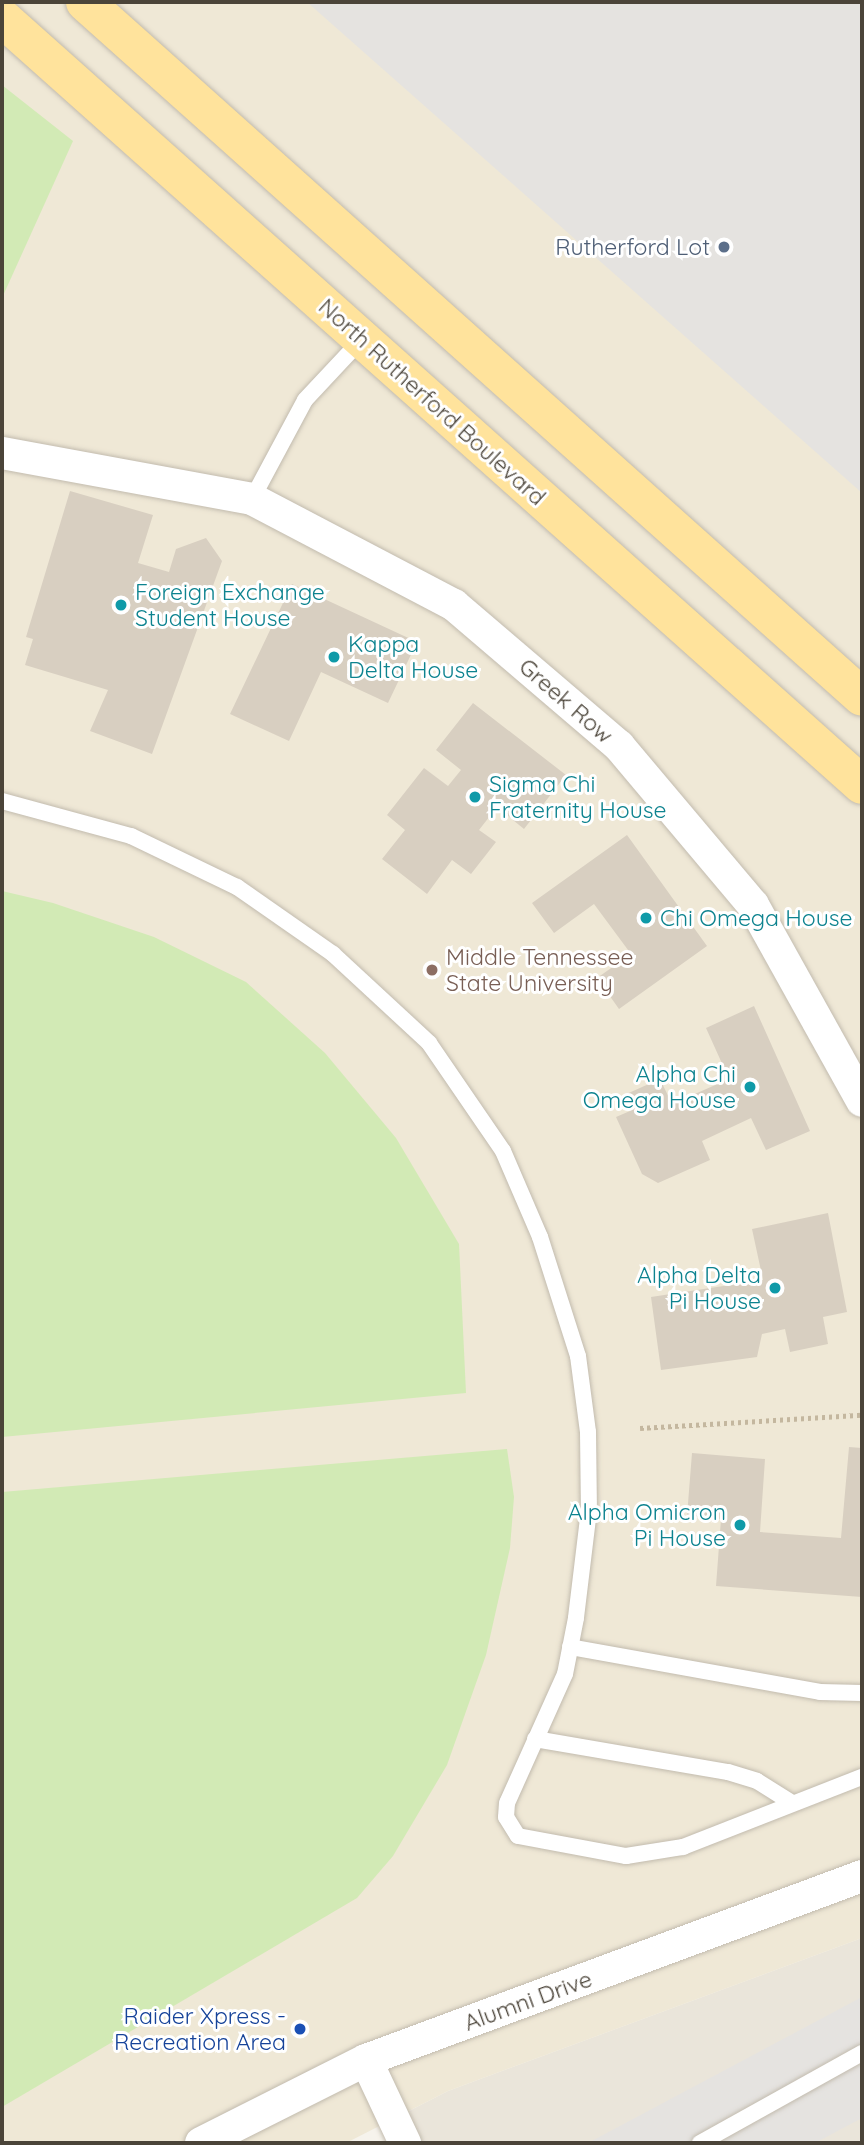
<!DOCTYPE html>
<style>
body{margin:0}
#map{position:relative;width:864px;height:2145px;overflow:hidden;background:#f6f3ec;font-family:Quicksand,sans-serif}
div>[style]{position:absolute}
.residential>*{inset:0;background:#eae5da}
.education>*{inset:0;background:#efe8d6}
.green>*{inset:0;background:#d2eab5}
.parking>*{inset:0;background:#e5e3e0}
.building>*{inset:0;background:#d8cfc1}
.path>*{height:4.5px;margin-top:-2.25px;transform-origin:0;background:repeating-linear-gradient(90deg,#c4b79f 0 3.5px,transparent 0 7px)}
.roads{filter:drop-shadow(0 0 2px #c2bbae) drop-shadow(0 0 2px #c2bbae)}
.lane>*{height:16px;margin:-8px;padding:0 8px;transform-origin:8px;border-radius:8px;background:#fff}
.street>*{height:32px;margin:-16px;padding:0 16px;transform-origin:16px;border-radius:16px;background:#fff}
.primary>*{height:38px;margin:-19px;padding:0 19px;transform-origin:19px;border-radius:19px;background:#ffe39c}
.dots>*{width:19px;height:19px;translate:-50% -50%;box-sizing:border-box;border:4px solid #fff;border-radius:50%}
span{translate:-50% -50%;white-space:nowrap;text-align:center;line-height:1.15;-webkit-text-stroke:6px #fff;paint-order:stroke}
.service-label{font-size:23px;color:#4e5e75}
.right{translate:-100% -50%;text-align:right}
.street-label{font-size:23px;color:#4b4439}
.culture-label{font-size:23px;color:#0d838f}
.left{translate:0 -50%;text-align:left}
.education-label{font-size:23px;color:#785e54}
.transit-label{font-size:23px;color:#164399}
.frame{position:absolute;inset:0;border:4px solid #4b4439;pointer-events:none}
</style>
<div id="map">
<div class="residential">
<div style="clip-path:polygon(862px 1938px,862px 2143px,422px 2143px,407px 2112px,448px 2091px)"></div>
</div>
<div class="education">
<div style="clip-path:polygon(2px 2px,862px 2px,862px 1938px,448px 2091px,346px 2143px,2px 2143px)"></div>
</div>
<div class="green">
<div style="clip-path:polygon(2px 85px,73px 141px,2px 298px)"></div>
<div style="clip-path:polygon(2px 891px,53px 903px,154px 937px,246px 982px,325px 1053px,396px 1138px,459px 1244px,466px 1393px,2px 1437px)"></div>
<div style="clip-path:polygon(507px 1449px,514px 1497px,510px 1548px,486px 1655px,447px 1765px,393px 1856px,357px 1898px,2px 2107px,2px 1492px)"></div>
</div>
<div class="parking">
<div style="clip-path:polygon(307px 2px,862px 2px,862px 493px)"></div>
<div style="clip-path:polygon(862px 1997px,862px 2118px,815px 2143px,588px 2143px)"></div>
</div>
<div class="building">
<div style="clip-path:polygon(70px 491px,153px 515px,138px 563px,169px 572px,176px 549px,206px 538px,222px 561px,152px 754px,90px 731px,108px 690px,25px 665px,33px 639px,26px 637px)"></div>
<div style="clip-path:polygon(292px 584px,417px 642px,388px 703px,321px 672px,289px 741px,230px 714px)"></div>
<div style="clip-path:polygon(473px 703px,566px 775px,524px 829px,497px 807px,479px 830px,496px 842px,471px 874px,452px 860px,427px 894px,382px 859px,405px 830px,387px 815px,424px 768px,448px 786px,461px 770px,436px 750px)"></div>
<div style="clip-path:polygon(627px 835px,707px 946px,619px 1009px,597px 978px,631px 954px,594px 904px,554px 933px,532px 903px)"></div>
<div style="clip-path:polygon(754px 1006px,810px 1131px,766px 1150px,751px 1118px,702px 1141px,710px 1160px,658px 1183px,642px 1174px,616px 1117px,630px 1111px,622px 1096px,660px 1079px,672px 1104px,729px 1079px,706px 1028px)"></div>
<div style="clip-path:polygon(828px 1213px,847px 1312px,823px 1317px,828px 1344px,790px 1352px,785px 1329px,762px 1334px,757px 1357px,661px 1370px,651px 1297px,763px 1280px,752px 1229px)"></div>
<div style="clip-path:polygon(849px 1447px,862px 1448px,862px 1597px,716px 1586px,721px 1519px,687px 1516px,692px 1453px,765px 1459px,760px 1532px,841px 1538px)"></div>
</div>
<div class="path">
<div style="left:640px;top:1428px;width:222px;rotate:-3.4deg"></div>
</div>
<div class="roads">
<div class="lane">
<div style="left:252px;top:499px;width:112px;rotate:-61.8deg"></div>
<div style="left:305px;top:400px;width:83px;rotate:-46.9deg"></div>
<div style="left:2px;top:801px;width:134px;rotate:15.2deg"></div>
<div style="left:131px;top:836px;width:118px;rotate:25.7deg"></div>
<div style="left:237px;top:887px;width:117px;rotate:34.9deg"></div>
<div style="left:333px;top:954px;width:131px;rotate:42.8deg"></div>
<div style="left:429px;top:1043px;width:131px;rotate:55.6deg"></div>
<div style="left:503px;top:1151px;width:94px;rotate:66.7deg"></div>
<div style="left:540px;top:1237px;width:125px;rotate:72.3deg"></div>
<div style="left:578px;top:1356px;width:77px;rotate:82.5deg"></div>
<div style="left:588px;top:1432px;width:78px;rotate:89.3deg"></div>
<div style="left:589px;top:1510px;width:109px;rotate:96.9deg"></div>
<div style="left:576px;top:1618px;width:57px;rotate:101.1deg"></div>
<div style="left:565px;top:1674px;width:141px;rotate:114.2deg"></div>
<div style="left:507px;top:1803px;width:14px;rotate:94deg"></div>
<div style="left:506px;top:1817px;width:22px;rotate:58deg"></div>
<div style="left:518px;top:1836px;width:110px;rotate:10.5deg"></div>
<div style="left:626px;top:1856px;width:58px;rotate:-9deg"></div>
<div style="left:683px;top:1847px;width:192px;rotate:-21.4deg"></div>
<div style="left:570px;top:1647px;width:254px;rotate:10.2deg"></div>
<div style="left:820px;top:1692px;width:42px;rotate:1.4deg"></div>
<div style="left:535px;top:1739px;width:196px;rotate:9.7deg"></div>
<div style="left:728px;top:1772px;width:30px;rotate:17deg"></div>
<div style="left:757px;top:1781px;width:41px;rotate:32.2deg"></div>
<div style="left:700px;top:2143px;width:185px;rotate:-29.1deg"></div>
</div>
<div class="street">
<div style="left:2px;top:453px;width:254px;rotate:10.4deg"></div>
<div style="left:252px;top:499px;width:228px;rotate:27.7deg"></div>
<div style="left:454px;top:605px;width:217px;rotate:40.5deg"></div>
<div style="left:619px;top:746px;width:208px;rotate:49.9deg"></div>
<div style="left:753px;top:905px;width:224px;rotate:60.9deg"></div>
<div style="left:366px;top:2060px;width:92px;rotate:64.8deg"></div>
<div style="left:201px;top:2143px;width:185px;rotate:-26.7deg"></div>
<div style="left:366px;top:2060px;width:529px;rotate:-20.35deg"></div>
</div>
<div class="primary">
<div style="left:85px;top:2px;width:1042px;rotate:41.81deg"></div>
<div style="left:2px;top:18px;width:1152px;rotate:41.73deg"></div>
</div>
</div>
<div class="dots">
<div style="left:724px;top:247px;background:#5c6f8a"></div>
<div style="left:121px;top:605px;background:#0f9aa8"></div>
<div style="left:334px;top:657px;background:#0f9aa8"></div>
<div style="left:475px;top:797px;background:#0f9aa8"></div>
<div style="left:646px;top:918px;background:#0f9aa8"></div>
<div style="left:432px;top:970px;background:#8d6e63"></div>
<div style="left:750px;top:1087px;background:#0f9aa8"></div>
<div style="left:775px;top:1288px;background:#0f9aa8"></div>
<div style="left:740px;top:1525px;background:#0f9aa8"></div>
<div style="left:300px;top:2029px;background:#1a4fb4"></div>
</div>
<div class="service-label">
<span class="right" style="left:710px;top:247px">Rutherford Lot</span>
</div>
<div class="street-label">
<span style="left:432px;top:402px;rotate:42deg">North Rutherford Boulevard</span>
<span style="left:566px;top:701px;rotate:41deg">Greek Row</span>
<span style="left:528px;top:2001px;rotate:-20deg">Alumni Drive</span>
</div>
<div class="culture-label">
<span class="left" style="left:135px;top:605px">Foreign Exchange<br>Student House</span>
<span class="left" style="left:348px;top:657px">Kappa<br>Delta House</span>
<span class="left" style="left:489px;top:797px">Sigma Chi<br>Fraternity House</span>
<span class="left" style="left:660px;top:918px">Chi Omega House</span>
<span class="right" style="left:736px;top:1087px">Alpha Chi<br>Omega House</span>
<span class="right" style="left:761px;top:1288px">Alpha Delta<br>Pi House</span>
<span class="right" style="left:726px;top:1525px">Alpha Omicron<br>Pi House</span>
</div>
<div class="education-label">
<span class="left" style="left:446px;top:970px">Middle Tennessee<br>State University</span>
</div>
<div class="transit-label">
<span class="right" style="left:286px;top:2029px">Raider Xpress -<br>Recreation Area</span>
</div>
<div class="frame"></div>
</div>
